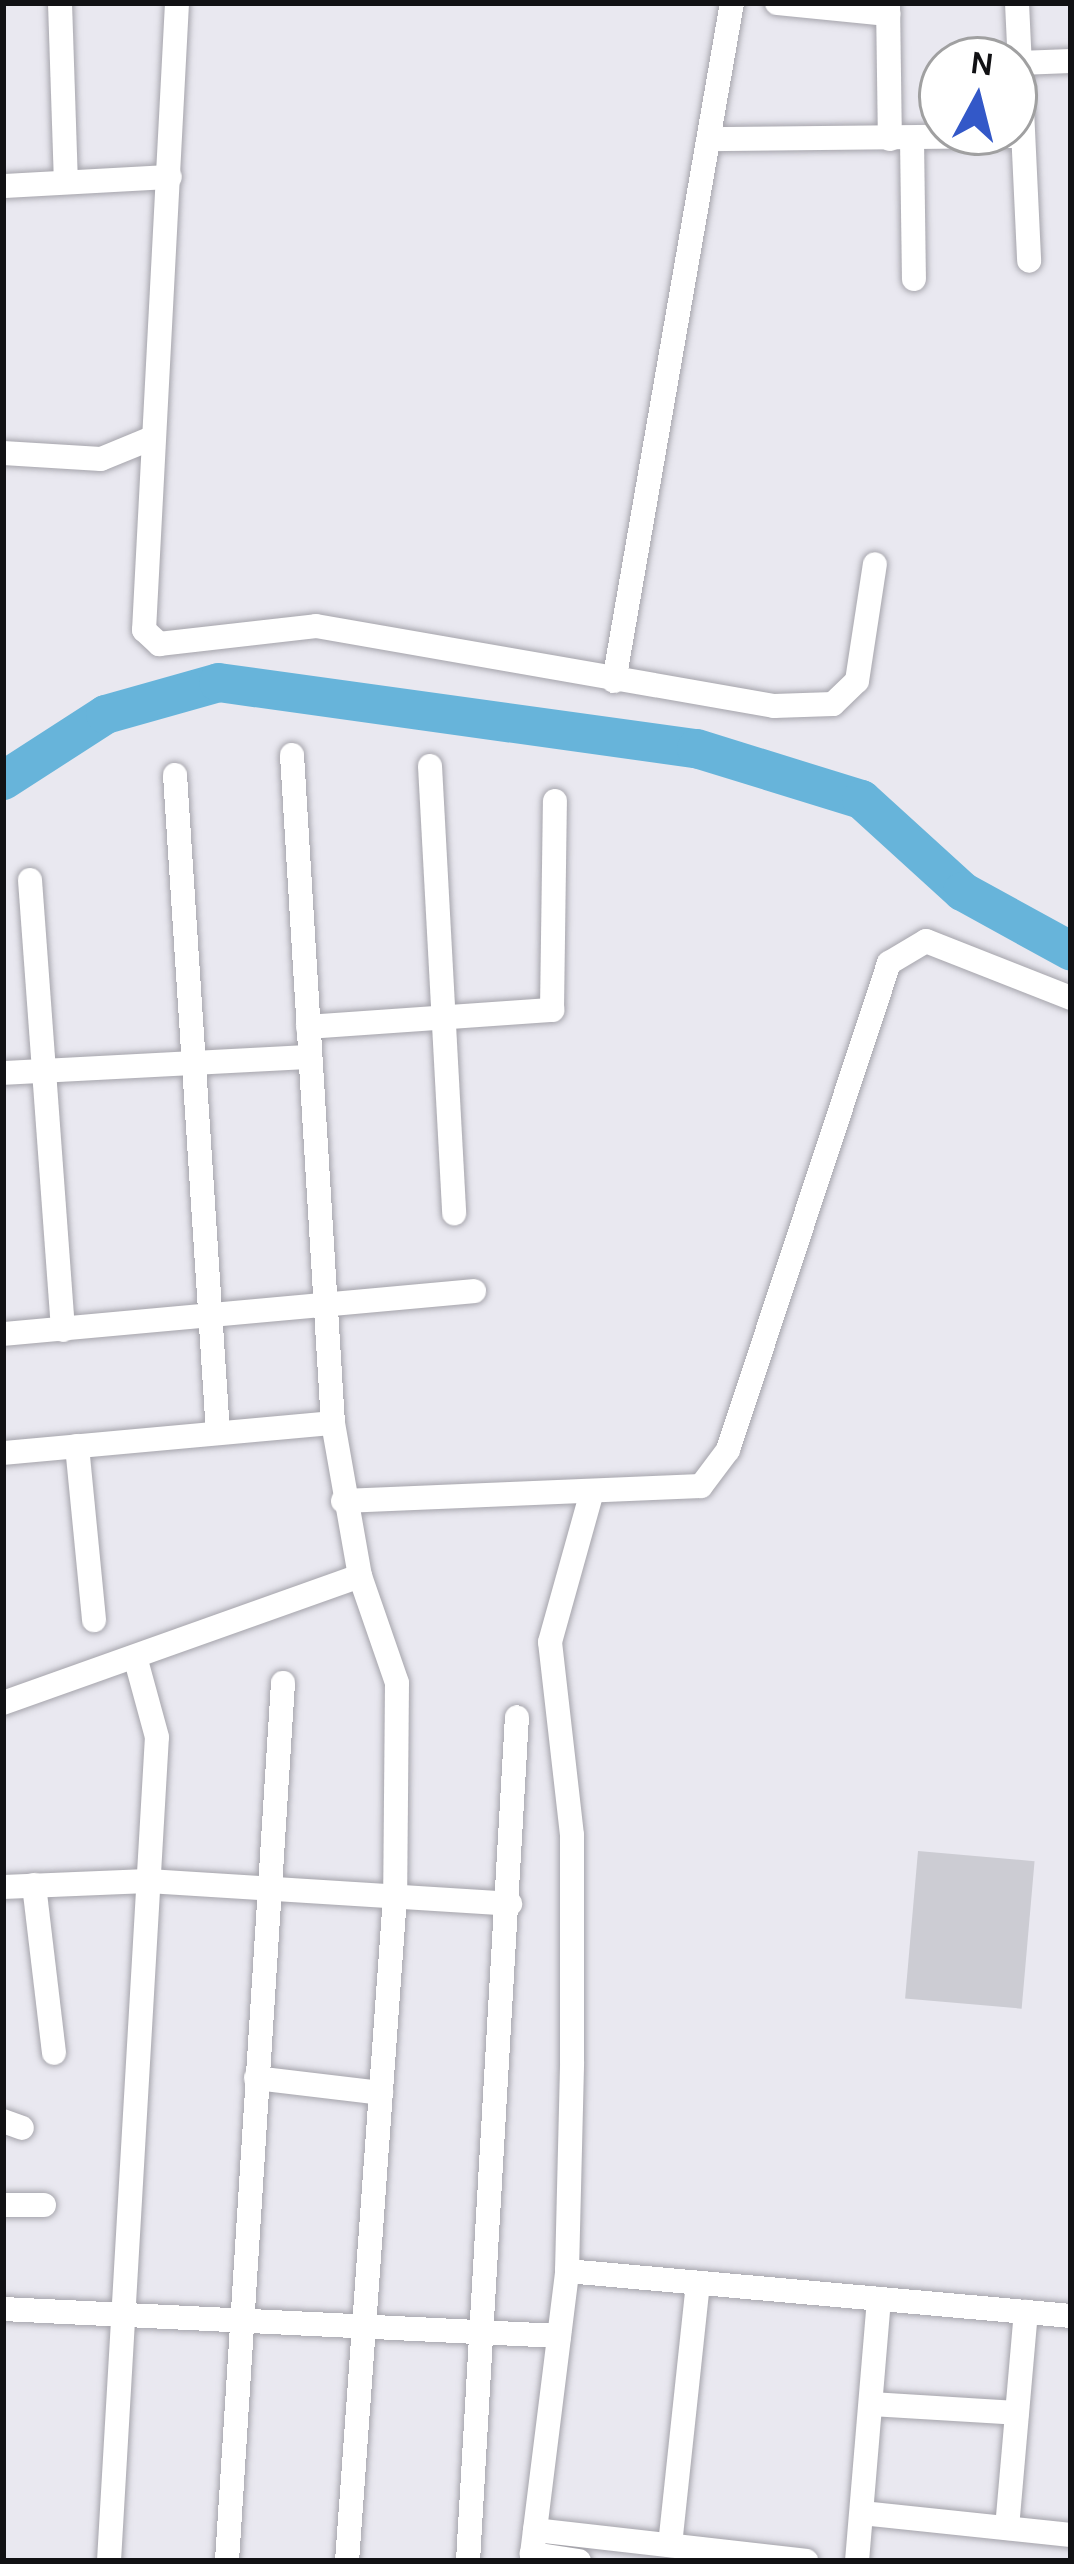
<!DOCTYPE html>
<style>
body{margin:0}
#map{position:relative;width:1074px;height:2564px;overflow:hidden;background:#e9e8f0;font-family:Karla,sans-serif}
div>[style]{position:absolute}
.river>*{height:39px;margin:-19.5px;padding:0 19.5px;transform-origin:19.5px;border-radius:19.5px;background:#67b4da}
.building>*{inset:0;background:#ccccd3;transform-origin:0 0}
.roads{filter:drop-shadow(0 0 3px #a5a4ab) drop-shadow(0 0 3px #a5a4ab)}
.minor>*{height:24px;margin:-12px;padding:0 12px;transform-origin:12px;border-radius:12px;background:#fff}
span{translate:-50% -50%;white-space:nowrap;text-align:center;line-height:1.15;-webkit-text-stroke:9px #fff;paint-order:stroke}
.frame{position:absolute;inset:0;border:6px solid #111114;pointer-events:none}
.north{position:absolute;left:918px;top:36px;width:120px;height:120px;box-sizing:border-box;background:#fff;border:3px solid #a0a0a1;border-radius:50%;rotate:7deg;font-size:33px;font-weight:700;line-height:48px;text-align:center;color:#111114}
.north::after{content:'';display:block;margin:auto;width:42px;height:54px;background:#3358c8;clip-path:polygon(50% 0,100% 100%,50% 72%,0 100%)}
</style>
<div id="map">
<div class="river">
<div style="left:3px;top:780px;width:121px;rotate:-32.9deg"></div>
<div style="left:105px;top:714px;width:117px;rotate:-15.8deg"></div>
<div style="left:218px;top:682px;width:483px;rotate:7.9deg"></div>
<div style="left:696px;top:748px;width:173px;rotate:17.2deg"></div>
<div style="left:861px;top:799px;width:137px;rotate:42.3deg"></div>
<div style="left:962px;top:891px;width:124px;rotate:28.8deg"></div>
</div>
<div class="building">
<div style="left:918px;top:1851px;width:117px;height:148px;rotate:5deg"></div>
</div>
<div class="roads">
<div class="minor">
<div style="left:60px;top:3px;width:179px;rotate:88.1deg"></div>
<div style="left:177px;top:3px;width:628px;rotate:93.01deg"></div>
<div style="left:144px;top:630px;width:21px;rotate:43deg"></div>
<div style="left:159px;top:644px;width:158px;rotate:-6.5deg"></div>
<div style="left:316px;top:626px;width:465px;rotate:9.9deg"></div>
<div style="left:774px;top:706px;width:59px;rotate:-1.9deg"></div>
<div style="left:833px;top:704px;width:33px;rotate:-44deg"></div>
<div style="left:857px;top:681px;width:118px;rotate:-81.3deg"></div>
<div style="left:777px;top:3px;width:112px;rotate:5.7deg"></div>
<div style="left:888px;top:3px;width:136px;rotate:89.2deg"></div>
<div style="left:1017px;top:3px;width:258px;rotate:87.3deg"></div>
<div style="left:1019px;top:63px;width:52px;rotate:-2.2deg"></div>
<div style="left:715px;top:139px;width:308px;rotate:-0.6deg"></div>
<div style="left:912px;top:139px;width:140px;rotate:89.2deg"></div>
<div style="left:3px;top:186px;width:167px;rotate:-3.1deg"></div>
<div style="left:3px;top:453px;width:98px;rotate:3.5deg"></div>
<div style="left:101px;top:459px;width:55px;rotate:-22.4deg"></div>
<div style="left:614px;top:681px;width:688px;rotate:-80.13deg"></div>
<div style="left:292px;top:755px;width:669px;rotate:86.49deg"></div>
<div style="left:333px;top:1423px;width:155px;rotate:80deg"></div>
<div style="left:360px;top:1576px;width:113px;rotate:70.9deg"></div>
<div style="left:397px;top:1683px;width:214px;rotate:90.5deg"></div>
<div style="left:395px;top:1897px;width:666px;rotate:94.13deg"></div>
<div style="left:430px;top:766px;width:448px;rotate:86.9deg"></div>
<div style="left:175px;top:775px;width:659px;rotate:86.26deg"></div>
<div style="left:30px;top:880px;width:451px;rotate:85.8deg"></div>
<div style="left:308px;top:1027px;width:245px;rotate:-4deg"></div>
<div style="left:552px;top:1010px;width:209px;rotate:-89.2deg"></div>
<div style="left:3px;top:1073px;width:307px;rotate:-3deg"></div>
<div style="left:3px;top:1334px;width:473px;rotate:-5.2deg"></div>
<div style="left:77px;top:1446px;width:175px;rotate:84.4deg"></div>
<div style="left:3px;top:1453px;width:331px;rotate:-5.2deg"></div>
<div style="left:343px;top:1501px;width:358px;rotate:-2.4deg"></div>
<div style="left:701px;top:1486px;width:45px;rotate:-53.1deg"></div>
<div style="left:728px;top:1450px;width:513px;rotate:-71.71deg"></div>
<div style="left:889px;top:963px;width:43px;rotate:-30.7deg"></div>
<div style="left:926px;top:941px;width:156px;rotate:21.5deg"></div>
<div style="left:3px;top:1703px;width:379px;rotate:-19.6deg"></div>
<div style="left:34px;top:1885px;width:169px;rotate:83.2deg"></div>
<div style="left:3px;top:1887px;width:145px;rotate:-2.4deg"></div>
<div style="left:148px;top:1881px;width:363px;rotate:3.6deg"></div>
<div style="left:256px;top:2078px;width:126px;rotate:6.8deg"></div>
<div style="left:3px;top:2121px;width:20px;rotate:20deg"></div>
<div style="left:3px;top:2205px;width:41px"></div>
<div style="left:567px;top:2271px;width:506px;rotate:5.1deg"></div>
<div style="left:3px;top:2309px;width:557px;rotate:2.78deg"></div>
<div style="left:871px;top:2404px;width:146px;rotate:3.5deg"></div>
<div style="left:862px;top:2513px;width:210px;rotate:6deg"></div>
<div style="left:1007px;top:2528px;width:217px;rotate:-85deg"></div>
<div style="left:535px;top:2530px;width:273px;rotate:6.5deg"></div>
<div style="left:670px;top:2545px;width:263px;rotate:-83.9deg"></div>
<div style="left:109px;top:2561px;width:825px;rotate:-86.67deg"></div>
<div style="left:157px;top:1737px;width:76px;rotate:-105.3deg"></div>
<div style="left:227px;top:2561px;width:880px;rotate:-86.35deg"></div>
<div style="left:468px;top:2561px;width:845px;rotate:-86.68deg"></div>
<div style="left:579px;top:2561px;width:48px;rotate:-171.5deg"></div>
<div style="left:532px;top:2554px;width:285px;rotate:-82.9deg"></div>
<div style="left:567px;top:2271px;width:209px;rotate:-88.6deg"></div>
<div style="left:572px;top:2062px;width:227px;rotate:-90deg"></div>
<div style="left:572px;top:1835px;width:194px;rotate:-96.5deg"></div>
<div style="left:550px;top:1642px;width:153px;rotate:-74.4deg"></div>
<div style="left:857px;top:2561px;width:263px;rotate:-85.2deg"></div>
</div>
</div>
<div class="frame"></div>
<div class="north">N</div>
</div>
